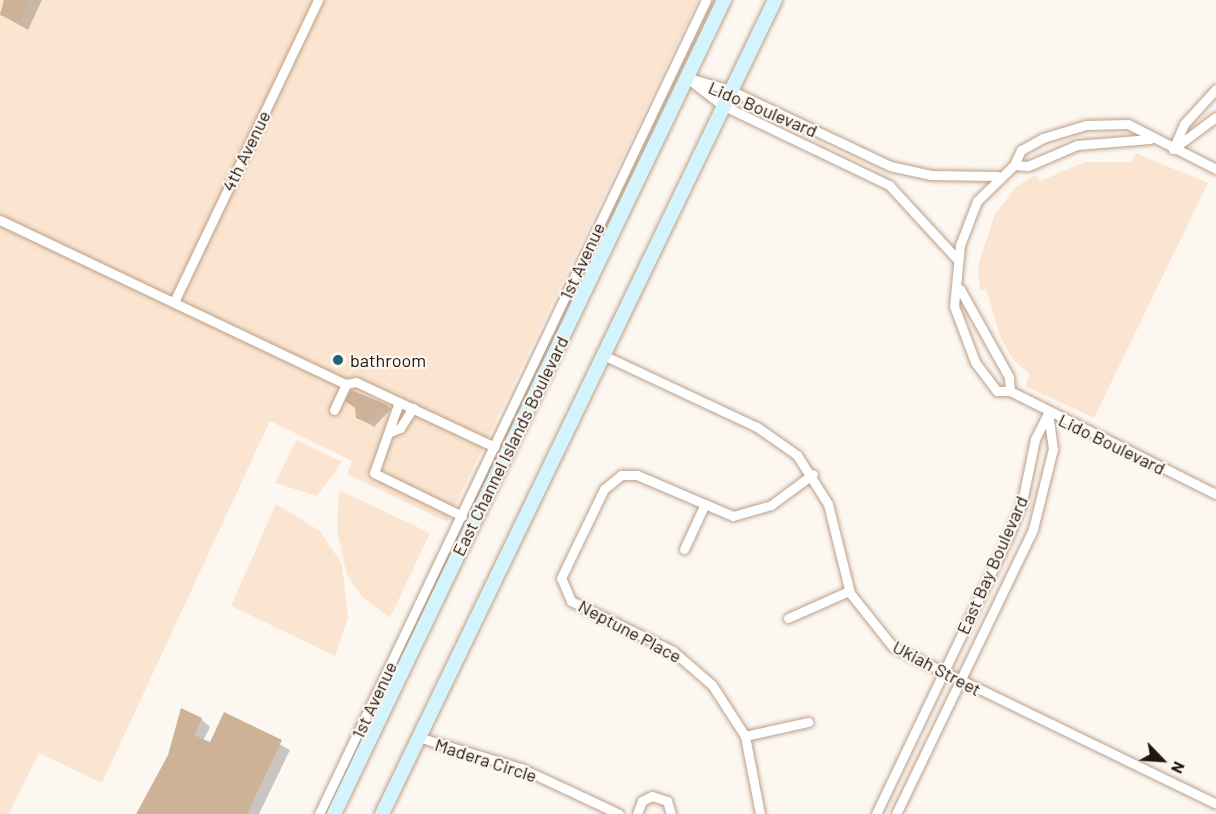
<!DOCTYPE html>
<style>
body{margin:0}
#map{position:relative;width:1216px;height:814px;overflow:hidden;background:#fdf7f2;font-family:Barlow,sans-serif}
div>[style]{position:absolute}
.green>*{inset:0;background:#fbe5d1}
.shadow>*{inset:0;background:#0003}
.building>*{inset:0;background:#ceb298}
.roads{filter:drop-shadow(0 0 2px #bca088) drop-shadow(0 0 2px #bca088)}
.street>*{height:9px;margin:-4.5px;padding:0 4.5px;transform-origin:4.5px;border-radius:4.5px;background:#fff}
.secondary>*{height:14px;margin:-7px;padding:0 7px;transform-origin:7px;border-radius:7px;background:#d3f4fc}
.dots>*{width:16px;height:16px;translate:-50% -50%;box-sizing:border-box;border:3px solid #fdf7f2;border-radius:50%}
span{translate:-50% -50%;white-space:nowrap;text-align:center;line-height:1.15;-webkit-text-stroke:4.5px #fdf7f2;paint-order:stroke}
.street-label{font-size:18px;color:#20160c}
.poi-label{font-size:18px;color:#20160c}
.left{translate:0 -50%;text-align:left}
.north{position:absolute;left:1132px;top:730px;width:60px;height:60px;-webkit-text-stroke:4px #fdf7f2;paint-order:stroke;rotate:115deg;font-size:16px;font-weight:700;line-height:24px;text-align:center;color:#20160c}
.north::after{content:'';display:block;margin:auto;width:21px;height:27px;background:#20160c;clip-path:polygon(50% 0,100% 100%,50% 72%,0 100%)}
</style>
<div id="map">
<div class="green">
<div style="clip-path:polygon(0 0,698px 0,447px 522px,347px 474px,352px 461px,270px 421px,102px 783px,39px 753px,9px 814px,0 814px)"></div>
<div style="clip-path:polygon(1136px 153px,1208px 183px,1094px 418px,1025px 386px,1030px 374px,1013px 360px,1000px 336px,986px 289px,980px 290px,978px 265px,995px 214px,1016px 187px,1035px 175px,1040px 181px,1085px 162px,1132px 162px)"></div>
<div style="clip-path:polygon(296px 440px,342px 462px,317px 496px,275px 483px)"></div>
<div style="clip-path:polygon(339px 490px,430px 533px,390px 618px,362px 597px,347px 575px,337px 530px)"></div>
<div style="clip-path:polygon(276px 504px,320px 531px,342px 564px,348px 618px,335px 656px,231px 606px)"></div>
</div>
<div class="shadow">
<div style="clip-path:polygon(5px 0,42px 0,28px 30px,0 14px)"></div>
<div style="clip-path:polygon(337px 355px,345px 359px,340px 368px,333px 363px)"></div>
<div style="clip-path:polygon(351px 392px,388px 406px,391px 409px,374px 427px,358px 417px)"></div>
<div style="clip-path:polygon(225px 714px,290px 750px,259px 814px,139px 814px,201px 719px,210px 727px,203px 741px,210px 744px)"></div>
</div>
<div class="building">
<div style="clip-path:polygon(4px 0,31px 0,19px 23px,0 15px)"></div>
<div style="clip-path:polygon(351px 390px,388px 405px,386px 410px,381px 409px,370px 424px,356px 418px,355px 408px,345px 401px)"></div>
<div style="clip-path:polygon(181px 708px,202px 718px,194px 735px,210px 742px,224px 712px,282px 740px,247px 814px,136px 814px,168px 755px)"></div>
</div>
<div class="roads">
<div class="street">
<div style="left:687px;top:78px;width:44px;rotate:37.6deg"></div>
<div style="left:722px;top:105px;width:185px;rotate:25.6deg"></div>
<div style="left:889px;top:185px;width:100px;rotate:47.4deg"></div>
<div style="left:692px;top:79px;width:40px;rotate:16deg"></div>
<div style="left:730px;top:90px;width:177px;rotate:25.4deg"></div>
<div style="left:890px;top:166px;width:42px;rotate:12.4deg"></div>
<div style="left:931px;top:175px;width:66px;rotate:0.9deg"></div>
<div style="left:1173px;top:149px;width:27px;rotate:-66deg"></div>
<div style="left:1184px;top:124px;width:47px;rotate:-47.6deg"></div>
<div style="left:1173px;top:149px;width:54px;rotate:-36.7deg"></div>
<div style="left:1014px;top:165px;width:14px;rotate:4deg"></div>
<div style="left:1028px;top:166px;width:53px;rotate:-23.2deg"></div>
<div style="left:1077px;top:145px;width:73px;rotate:-4.7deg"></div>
<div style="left:1216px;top:169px;width:99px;rotate:-152.9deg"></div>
<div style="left:1128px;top:124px;width:42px;rotate:178.6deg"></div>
<div style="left:1086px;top:125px;width:45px;rotate:163.2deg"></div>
<div style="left:1043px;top:138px;width:25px;rotate:151deg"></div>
<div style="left:1021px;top:150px;width:17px;rotate:115deg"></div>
<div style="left:1014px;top:165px;width:52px;rotate:135.8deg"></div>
<div style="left:977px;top:201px;width:47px;rotate:111.1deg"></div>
<div style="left:960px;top:245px;width:61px;rotate:95.6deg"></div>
<div style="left:954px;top:306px;width:60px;rotate:69.4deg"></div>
<div style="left:975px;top:362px;width:36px;rotate:53deg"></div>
<div style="left:997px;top:391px;width:13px"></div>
<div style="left:1010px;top:391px;width:230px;rotate:26.6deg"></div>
<div style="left:0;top:220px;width:383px;rotate:25.4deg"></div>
<div style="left:960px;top:289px;width:101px;rotate:60.9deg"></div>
<div style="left:1009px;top:377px;width:14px;rotate:86deg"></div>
<div style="left:174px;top:302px;width:335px;rotate:-64.5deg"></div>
<div style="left:601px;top:354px;width:172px;rotate:25.1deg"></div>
<div style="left:757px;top:427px;width:49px;rotate:35deg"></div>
<div style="left:797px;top:455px;width:58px;rotate:57.7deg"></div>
<div style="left:828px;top:504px;width:92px;rotate:76.1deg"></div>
<div style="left:850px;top:593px;width:69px;rotate:51.5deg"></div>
<div style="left:893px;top:647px;width:359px;rotate:25.9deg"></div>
<div style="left:399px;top:402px;width:75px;rotate:109.4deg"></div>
<div style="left:374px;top:473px;width:98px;rotate:26deg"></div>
<div style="left:334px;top:410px;width:29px;rotate:-65deg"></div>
<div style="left:346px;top:384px;width:10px;rotate:-11deg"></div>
<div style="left:356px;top:382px;width:153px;rotate:25.1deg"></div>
<div style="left:390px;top:432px;width:11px;rotate:-22deg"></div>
<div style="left:400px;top:428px;width:24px;rotate:-57deg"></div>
<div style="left:684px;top:549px;width:47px;rotate:-65.1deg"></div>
<div style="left:788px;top:618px;width:67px;rotate:-23.9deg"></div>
<div style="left:745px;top:736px;width:65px;rotate:-12.5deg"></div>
<div style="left:418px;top:737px;width:108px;rotate:16.8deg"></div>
<div style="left:521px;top:768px;width:108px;rotate:25.1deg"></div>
<div style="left:319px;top:814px;width:901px;rotate:-64.57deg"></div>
<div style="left:637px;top:814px;width:14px;rotate:-69deg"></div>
<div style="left:642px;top:801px;width:11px;rotate:-27deg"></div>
<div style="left:652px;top:796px;width:16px;rotate:18deg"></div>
<div style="left:667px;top:801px;width:14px;rotate:73deg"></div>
<div style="left:760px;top:814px;width:79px;rotate:-100.9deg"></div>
<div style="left:745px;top:736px;width:61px;rotate:-122.9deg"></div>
<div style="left:712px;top:685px;width:52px;rotate:-138.9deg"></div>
<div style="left:673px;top:651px;width:114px;rotate:-153.9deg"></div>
<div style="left:571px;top:601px;width:25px;rotate:-113deg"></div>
<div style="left:561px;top:578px;width:99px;rotate:-64.2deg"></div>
<div style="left:604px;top:489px;width:22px;rotate:-39deg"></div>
<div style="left:621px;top:475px;width:16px"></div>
<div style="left:637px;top:475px;width:104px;rotate:23.1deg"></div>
<div style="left:733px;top:516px;width:40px;rotate:-16deg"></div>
<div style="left:771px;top:505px;width:52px;rotate:-36.4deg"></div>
<div style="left:876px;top:814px;width:307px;rotate:-64.5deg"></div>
<div style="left:1008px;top:537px;width:38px;rotate:-68deg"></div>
<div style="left:1022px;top:502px;width:64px;rotate:-78.3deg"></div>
<div style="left:1035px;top:439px;width:29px;rotate:-63deg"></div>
<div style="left:896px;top:814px;width:316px;rotate:-64.3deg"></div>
<div style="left:1033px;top:529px;width:82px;rotate:-76deg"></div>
<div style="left:1053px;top:449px;width:36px;rotate:-98deg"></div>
</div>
<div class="secondary">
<div style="left:334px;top:814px;width:903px;rotate:-64.4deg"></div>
<div style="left:382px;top:814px;width:904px;rotate:-64.23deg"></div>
</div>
</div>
<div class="dots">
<div style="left:338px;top:360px;background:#1f6575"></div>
</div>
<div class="street-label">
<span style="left:763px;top:109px;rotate:23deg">Lido Boulevard</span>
<span style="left:246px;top:151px;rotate:-64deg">4th Avenue</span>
<span style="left:582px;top:261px;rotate:-65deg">1st Avenue</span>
<span style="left:1112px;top:444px;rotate:26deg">Lido Boulevard</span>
<span style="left:510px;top:446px;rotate:-64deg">East Channel Islands Boulevard</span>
<span style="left:992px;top:565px;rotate:-66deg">East Bay Boulevard</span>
<span style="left:630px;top:631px;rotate:28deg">Neptune Place</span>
<span style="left:937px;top:668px;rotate:28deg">Ukiah Street</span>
<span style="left:374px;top:700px;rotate:-65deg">1st Avenue</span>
<span style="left:486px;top:760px;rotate:18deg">Madera Circle</span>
</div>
<div class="poi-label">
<span class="left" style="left:350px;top:360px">bathroom</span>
</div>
<div class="north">N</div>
</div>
